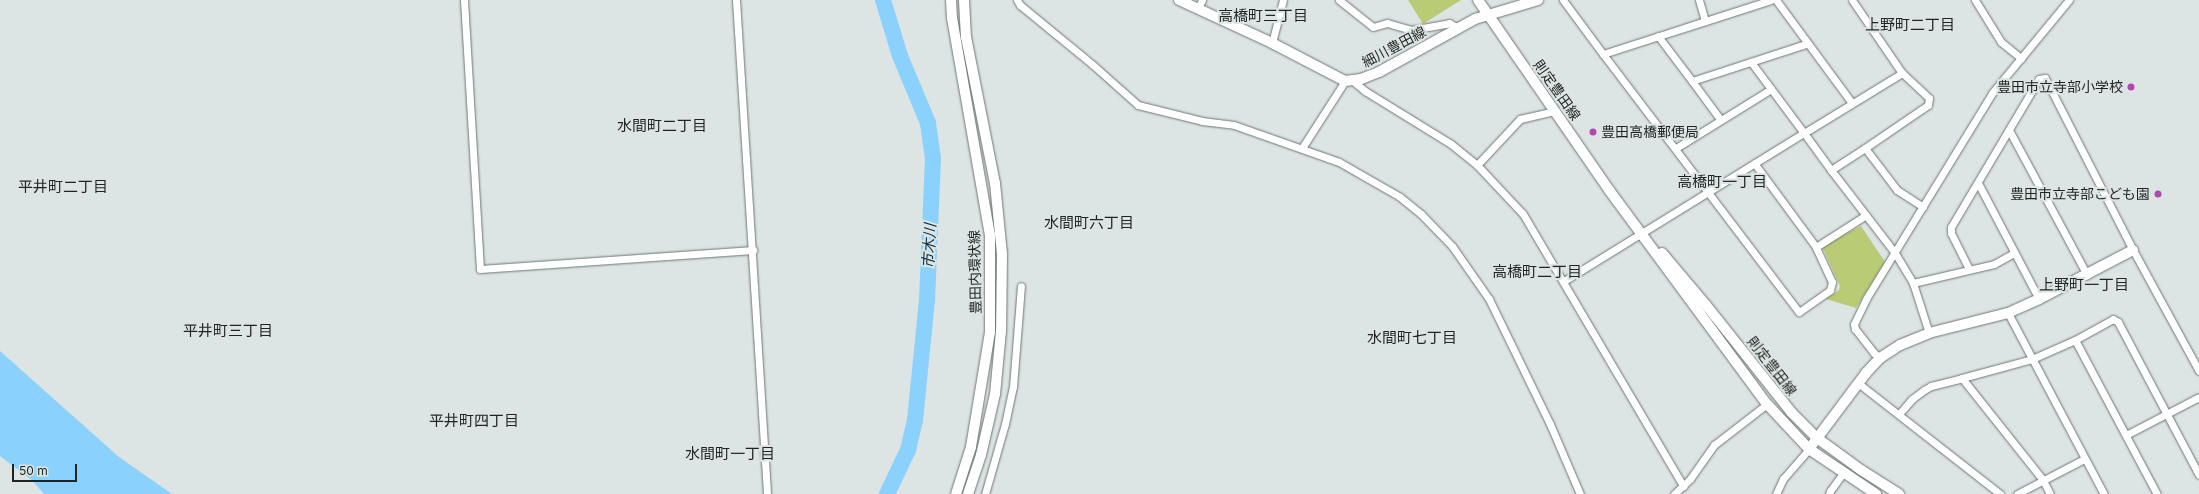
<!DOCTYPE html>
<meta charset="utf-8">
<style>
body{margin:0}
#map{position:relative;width:2199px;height:494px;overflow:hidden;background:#dce5e3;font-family:Inter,"Noto Sans JP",sans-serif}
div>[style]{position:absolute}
.green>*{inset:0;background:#bacb76}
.water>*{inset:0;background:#8bd1fe}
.river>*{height:16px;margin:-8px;padding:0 8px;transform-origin:8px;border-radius:8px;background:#8bd1fe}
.roads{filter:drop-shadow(0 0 1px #6e7674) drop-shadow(0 0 1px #6e7674)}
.street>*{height:7px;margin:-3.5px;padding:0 3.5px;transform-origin:3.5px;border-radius:3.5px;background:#fff}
.secondary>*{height:10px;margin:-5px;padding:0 5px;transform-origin:5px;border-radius:5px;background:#fff}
.dots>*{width:11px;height:11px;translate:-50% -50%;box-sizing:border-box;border:2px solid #dce5e3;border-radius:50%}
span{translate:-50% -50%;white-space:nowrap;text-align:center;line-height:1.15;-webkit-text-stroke:4px #dce5e3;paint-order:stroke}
.street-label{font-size:14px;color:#1f2322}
.poi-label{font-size:14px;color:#1f2322}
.right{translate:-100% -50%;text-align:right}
.left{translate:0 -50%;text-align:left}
.neighbourhood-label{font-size:15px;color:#1f2322}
.water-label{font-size:15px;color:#062f46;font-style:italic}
.scale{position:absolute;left:12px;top:464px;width:65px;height:18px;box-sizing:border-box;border:2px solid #1f2322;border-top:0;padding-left:5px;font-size:12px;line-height:14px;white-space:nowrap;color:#1f2322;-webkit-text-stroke:3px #dce5e3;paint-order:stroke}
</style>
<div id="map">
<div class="green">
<div style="clip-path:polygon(1408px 0,1461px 0,1423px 24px)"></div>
<div style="clip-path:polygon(1861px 226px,1885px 262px,1856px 308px,1826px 299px,1839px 290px,1840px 286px,1822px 246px)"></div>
</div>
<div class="water">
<div style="clip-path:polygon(0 351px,119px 457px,172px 494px,44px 494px,33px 481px,0 456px)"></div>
</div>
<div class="river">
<div style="left:883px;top:0;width:59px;rotate:73.1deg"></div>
<div style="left:900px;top:56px;width:73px;rotate:67.3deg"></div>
<div style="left:928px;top:123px;width:35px;rotate:82deg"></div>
<div style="left:933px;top:158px;width:142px;rotate:92.4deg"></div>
<div style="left:927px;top:300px;width:121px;rotate:95.7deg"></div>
<div style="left:915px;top:420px;width:31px;rotate:103deg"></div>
<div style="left:908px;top:450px;width:49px;rotate:115.5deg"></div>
</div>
<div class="roads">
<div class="street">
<div style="left:464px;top:0;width:269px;rotate:86.6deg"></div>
<div style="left:480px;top:269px;width:274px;rotate:-4deg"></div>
<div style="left:736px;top:0;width:495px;rotate:86.4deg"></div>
<div style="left:1017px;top:0;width:6px;rotate:59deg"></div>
<div style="left:1020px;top:5px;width:94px;rotate:39.4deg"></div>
<div style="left:1093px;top:65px;width:60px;rotate:41.6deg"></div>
<div style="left:1138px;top:105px;width:66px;rotate:14deg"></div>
<div style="left:1202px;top:121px;width:32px;rotate:7deg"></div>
<div style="left:1234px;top:125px;width:111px;rotate:19.4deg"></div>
<div style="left:1339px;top:162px;width:70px;rotate:29.8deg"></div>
<div style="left:1400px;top:197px;width:27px;rotate:39deg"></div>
<div style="left:1421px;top:214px;width:45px;rotate:45.9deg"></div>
<div style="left:1452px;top:246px;width:65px;rotate:55.1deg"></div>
<div style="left:1489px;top:299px;width:139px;rotate:64deg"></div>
<div style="left:1550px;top:424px;width:76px;rotate:66.8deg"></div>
<div style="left:1339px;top:0;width:43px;rotate:38.5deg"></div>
<div style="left:1373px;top:27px;width:15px;rotate:-16deg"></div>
<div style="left:1387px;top:23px;width:25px;rotate:16deg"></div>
<div style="left:1411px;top:30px;width:39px;rotate:-10deg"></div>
<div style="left:1449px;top:23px;width:11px;rotate:27deg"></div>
<div style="left:1563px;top:0;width:67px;rotate:53.5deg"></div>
<div style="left:1603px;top:54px;width:176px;rotate:-17.8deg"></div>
<div style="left:1699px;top:0;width:22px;rotate:74deg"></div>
<div style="left:1776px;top:0;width:128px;rotate:53.6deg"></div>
<div style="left:1975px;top:0;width:49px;rotate:58.2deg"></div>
<div style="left:2001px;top:42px;width:26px;rotate:39deg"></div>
<div style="left:1198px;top:8px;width:9px;rotate:-63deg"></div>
<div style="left:1658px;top:36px;width:56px;rotate:52.9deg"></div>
<div style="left:1692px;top:81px;width:120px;rotate:-18deg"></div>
<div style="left:1272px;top:43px;width:44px;rotate:-75.7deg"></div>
<div style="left:1603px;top:54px;width:324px;rotate:52.8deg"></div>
<div style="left:1799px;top:312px;width:38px;rotate:-35deg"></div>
<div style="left:1830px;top:290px;width:8px;rotate:-76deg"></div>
<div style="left:1832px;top:282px;width:38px;rotate:-115deg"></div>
<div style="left:1816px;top:247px;width:104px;rotate:-126.4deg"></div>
<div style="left:1751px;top:62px;width:89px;rotate:53.3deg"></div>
<div style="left:1804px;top:133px;width:115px;rotate:-31.5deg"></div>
<div style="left:1353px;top:81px;width:16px;rotate:40deg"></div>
<div style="left:1365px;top:91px;width:101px;rotate:31.6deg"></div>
<div style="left:1451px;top:144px;width:33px;rotate:39deg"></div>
<div style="left:1477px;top:165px;width:67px;rotate:46.8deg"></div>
<div style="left:1523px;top:214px;width:316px;rotate:59.5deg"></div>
<div style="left:1692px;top:81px;width:47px;rotate:53.6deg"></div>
<div style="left:2009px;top:130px;width:165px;rotate:61.7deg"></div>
<div style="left:1302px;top:148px;width:80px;rotate:-57.3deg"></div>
<div style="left:1676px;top:148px;width:112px;rotate:-31.8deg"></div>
<div style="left:1865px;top:148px;width:53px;rotate:52.7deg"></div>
<div style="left:1897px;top:190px;width:31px;rotate:33deg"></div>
<div style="left:1477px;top:165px;width:63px;rotate:-46.9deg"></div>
<div style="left:1520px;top:119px;width:35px;rotate:-13deg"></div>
<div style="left:1831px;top:170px;width:105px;rotate:52.4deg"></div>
<div style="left:1895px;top:253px;width:35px;rotate:59deg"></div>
<div style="left:1913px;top:283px;width:52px;rotate:72.3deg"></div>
<div style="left:1978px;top:183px;width:131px;rotate:62.3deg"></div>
<div style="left:1816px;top:247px;width:59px;rotate:-32.6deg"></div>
<div style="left:1969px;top:269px;width:40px;rotate:-116.6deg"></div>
<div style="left:1951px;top:233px;width:6px;rotate:-90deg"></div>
<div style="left:1951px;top:227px;width:172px;rotate:-59.3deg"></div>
<div style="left:2039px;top:79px;width:6px;rotate:-9deg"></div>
<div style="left:2045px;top:78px;width:193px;rotate:62.9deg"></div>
<div style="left:2133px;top:250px;width:138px;rotate:61.4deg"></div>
<div style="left:1564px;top:281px;width:282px;rotate:-31.7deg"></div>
<div style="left:1804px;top:133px;width:46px;rotate:53.9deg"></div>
<div style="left:1831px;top:170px;width:40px;rotate:-32.9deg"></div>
<div style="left:1865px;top:148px;width:76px;rotate:-34.3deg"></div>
<div style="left:1928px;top:105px;width:7px;rotate:-82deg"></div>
<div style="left:1929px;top:98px;width:37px;rotate:-137deg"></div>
<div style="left:1902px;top:73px;width:88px;rotate:-124.4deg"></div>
<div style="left:1913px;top:283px;width:83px;rotate:-13.2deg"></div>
<div style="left:1994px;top:264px;width:23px;rotate:-29deg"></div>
<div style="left:2008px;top:313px;width:205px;rotate:62.1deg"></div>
<div style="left:2075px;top:340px;width:174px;rotate:62deg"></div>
<div style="left:1880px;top:358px;width:8px;rotate:-140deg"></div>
<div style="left:1874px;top:353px;width:31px;rotate:-128deg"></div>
<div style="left:1855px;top:329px;width:5px;rotate:-101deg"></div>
<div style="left:1854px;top:324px;width:28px;rotate:-64deg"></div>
<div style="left:1866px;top:299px;width:241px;rotate:-58.5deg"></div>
<div style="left:1992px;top:93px;width:121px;rotate:-50.4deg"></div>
<div style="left:1858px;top:383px;width:180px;rotate:38deg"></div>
<div style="left:1899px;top:414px;width:20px;rotate:-49deg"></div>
<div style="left:1912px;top:399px;width:15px;rotate:-37deg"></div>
<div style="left:1924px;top:390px;width:8px;rotate:-30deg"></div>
<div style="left:1931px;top:386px;width:32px;rotate:-14deg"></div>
<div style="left:2126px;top:435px;width:82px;rotate:-27.5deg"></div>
<div style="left:985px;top:494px;width:73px;rotate:-74.1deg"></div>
<div style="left:1005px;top:424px;width:38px;rotate:-78deg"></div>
<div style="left:1013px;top:387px;width:101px;rotate:-85.5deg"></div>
<div style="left:1674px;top:494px;width:22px;rotate:-43deg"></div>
<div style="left:1690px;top:479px;width:42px;rotate:-54.8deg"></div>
<div style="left:1714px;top:445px;width:67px;rotate:-37.7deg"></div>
<div style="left:1776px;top:494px;width:17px;rotate:-65deg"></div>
<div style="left:1783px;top:479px;width:40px;rotate:-49deg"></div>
<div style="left:1829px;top:494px;width:3px;rotate:-72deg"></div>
<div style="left:1830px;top:491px;width:22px;rotate:-54deg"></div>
<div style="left:2017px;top:494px;width:76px;rotate:-27.6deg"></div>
<div style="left:2050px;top:494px;width:16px;rotate:-117deg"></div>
<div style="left:2043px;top:480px;width:130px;rotate:-128.5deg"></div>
<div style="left:1962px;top:378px;width:73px;rotate:-15.2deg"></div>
<div style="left:2032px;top:359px;width:47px;rotate:-23.8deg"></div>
<div style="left:2075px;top:340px;width:43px;rotate:-28.9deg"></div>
<div style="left:2113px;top:319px;width:6px;rotate:31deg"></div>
<div style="left:2118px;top:322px;width:173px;rotate:62.1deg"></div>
</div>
<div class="secondary">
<div style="left:951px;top:0;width:18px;rotate:87deg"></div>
<div style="left:952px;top:18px;width:220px;rotate:80.1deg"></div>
<div style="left:990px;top:235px;width:97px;rotate:90deg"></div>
<div style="left:990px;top:332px;width:117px;rotate:99.4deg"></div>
<div style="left:971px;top:447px;width:49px;rotate:107.7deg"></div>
<div style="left:964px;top:0;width:37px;rotate:87deg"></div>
<div style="left:966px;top:37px;width:149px;rotate:78.8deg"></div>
<div style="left:995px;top:183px;width:71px;rotate:84.4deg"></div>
<div style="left:1002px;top:254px;width:77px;rotate:90.7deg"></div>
<div style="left:1001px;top:331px;width:63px;rotate:95.4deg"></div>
<div style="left:995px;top:394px;width:63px;rotate:102.9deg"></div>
<div style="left:981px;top:455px;width:41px;rotate:108.4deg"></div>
<div style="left:1179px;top:0;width:102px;rotate:24.8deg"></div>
<div style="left:1272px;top:43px;width:82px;rotate:27.5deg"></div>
<div style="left:1345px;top:81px;width:16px;rotate:-7deg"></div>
<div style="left:1361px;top:79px;width:19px;rotate:-21deg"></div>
<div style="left:1379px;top:72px;width:110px;rotate:-28.9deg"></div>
<div style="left:1475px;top:19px;width:66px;rotate:-16.8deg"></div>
<div style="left:1478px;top:0;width:231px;rotate:55.4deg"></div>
<div style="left:1609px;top:190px;width:266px;rotate:53.6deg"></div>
<div style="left:1767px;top:404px;width:62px;rotate:47deg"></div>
<div style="left:1809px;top:449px;width:81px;rotate:33.9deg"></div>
<div style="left:1662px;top:253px;width:68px;rotate:49.8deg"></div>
<div style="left:1706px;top:305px;width:137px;rotate:51.5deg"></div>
<div style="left:1791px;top:412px;width:37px;rotate:45deg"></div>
<div style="left:1817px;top:438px;width:54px;rotate:36deg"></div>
<div style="left:1861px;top:470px;width:45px;rotate:32.3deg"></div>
<div style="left:1809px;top:449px;width:95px;rotate:-53.1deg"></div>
<div style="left:1866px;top:373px;width:21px;rotate:-47deg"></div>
<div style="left:1880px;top:358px;width:24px;rotate:-33deg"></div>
<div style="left:1900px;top:345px;width:31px;rotate:-22deg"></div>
<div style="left:1929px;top:333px;width:81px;rotate:-14.2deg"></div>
<div style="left:2008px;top:313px;width:34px;rotate:-24deg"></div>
<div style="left:2039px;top:299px;width:106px;rotate:-27.5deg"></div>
</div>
</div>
<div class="dots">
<div style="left:2131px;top:87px;background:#af49ae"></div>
<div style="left:1593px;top:132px;background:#af49ae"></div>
<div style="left:2158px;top:194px;background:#af49ae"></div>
</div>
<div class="street-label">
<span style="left:1394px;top:47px;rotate:-28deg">細川豊田線</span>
<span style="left:1557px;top:90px;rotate:55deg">則定豊田線</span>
<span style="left:975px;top:272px;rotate:-91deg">豊田内環状線</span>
<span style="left:1772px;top:366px;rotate:52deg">則定豊田線</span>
</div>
<div class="poi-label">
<span class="right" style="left:2123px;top:87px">豊田市立寺部小学校</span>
<span class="left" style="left:1601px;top:132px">豊田高橋郵便局</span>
<span class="right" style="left:2150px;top:194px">豊田市立寺部こども園</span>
</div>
<div class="neighbourhood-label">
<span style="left:1263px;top:16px">高橋町三丁目</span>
<span style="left:1910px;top:25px">上野町二丁目</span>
<span style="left:662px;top:126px">水間町二丁目</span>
<span style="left:1722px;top:182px">高橋町一丁目</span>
<span style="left:63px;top:187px">平井町二丁目</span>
<span style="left:1089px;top:223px">水間町六丁目</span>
<span style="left:1537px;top:272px">高橋町二丁目</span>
<span style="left:2084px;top:285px">上野町一丁目</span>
<span style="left:228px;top:331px">平井町三丁目</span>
<span style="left:1412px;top:338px">水間町七丁目</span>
<span style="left:474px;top:421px">平井町四丁目</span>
<span style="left:730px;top:454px">水間町一丁目</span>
</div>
<div class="water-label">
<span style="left:929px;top:246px;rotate:-87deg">市木川</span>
</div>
<div class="scale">50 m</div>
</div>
